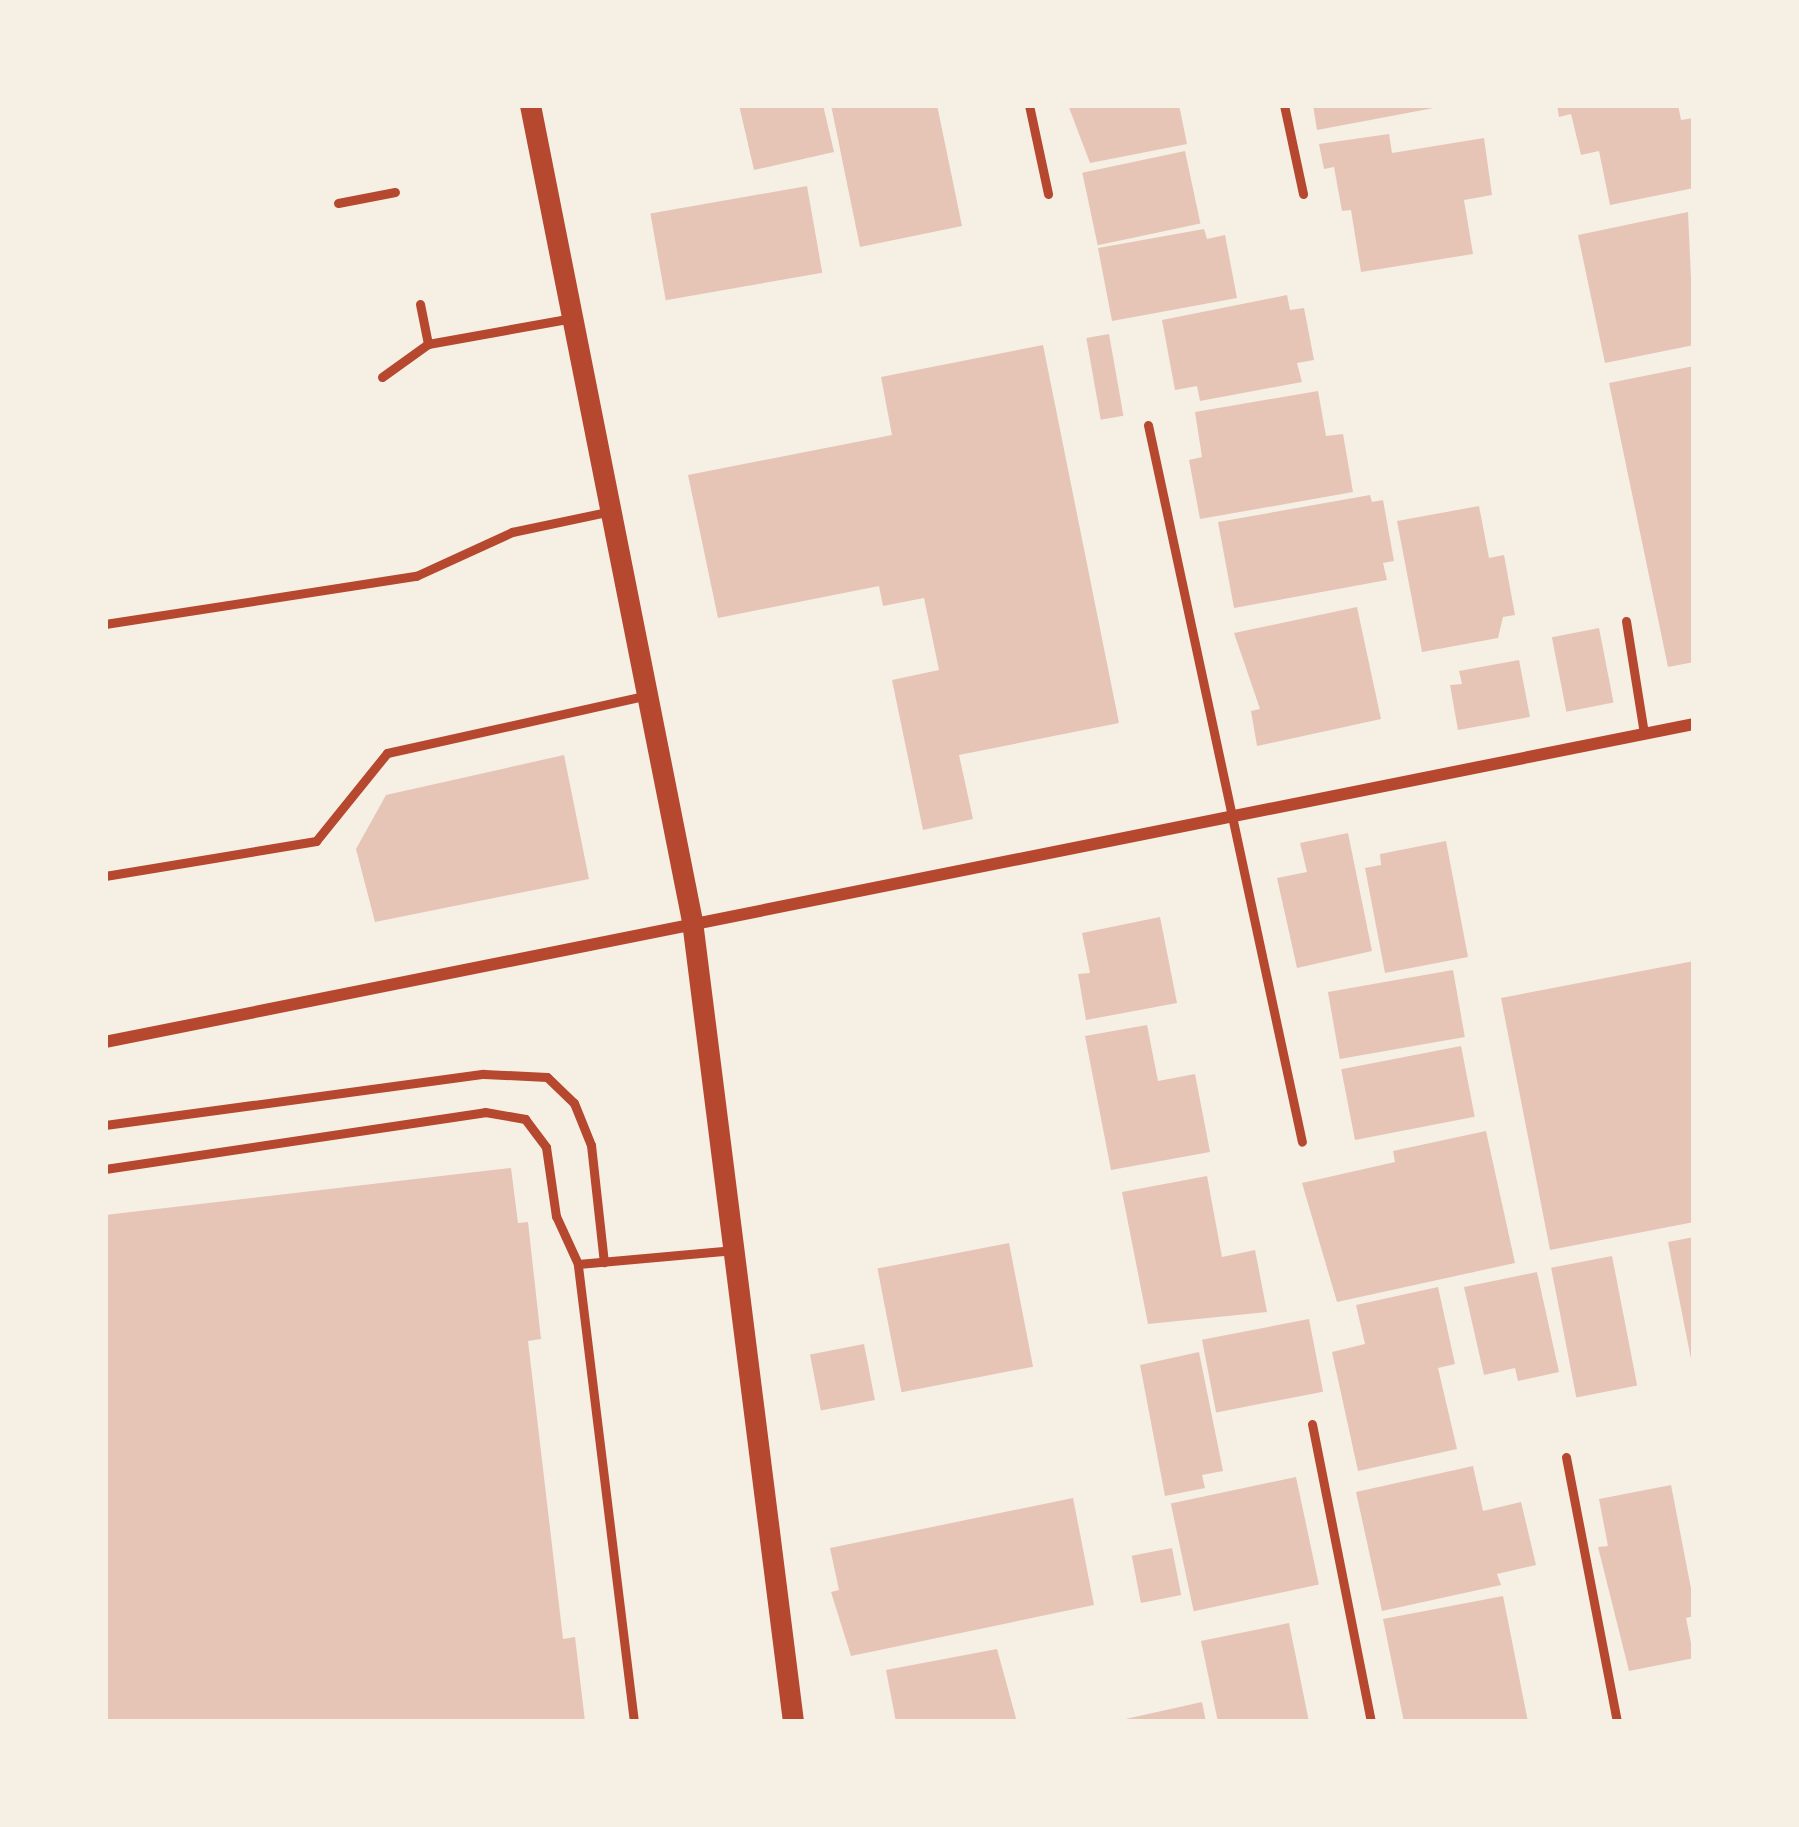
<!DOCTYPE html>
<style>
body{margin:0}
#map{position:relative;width:1799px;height:1827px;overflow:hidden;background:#f6efe4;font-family:"Titillium Web",sans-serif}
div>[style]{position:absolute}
.building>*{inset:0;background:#e6c5b7;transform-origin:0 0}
.service>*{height:9px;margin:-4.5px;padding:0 4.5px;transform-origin:4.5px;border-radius:4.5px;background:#b5482f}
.minor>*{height:12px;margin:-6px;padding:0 6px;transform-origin:6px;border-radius:6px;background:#b5482f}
.tertiary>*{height:21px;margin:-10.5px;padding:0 10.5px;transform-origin:10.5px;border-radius:10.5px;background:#b5482f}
span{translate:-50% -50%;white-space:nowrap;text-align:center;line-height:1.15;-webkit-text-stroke:9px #f6efe4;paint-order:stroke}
.frame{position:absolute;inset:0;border:108px solid #f6efe4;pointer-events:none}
</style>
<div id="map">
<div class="building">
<div style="clip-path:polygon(739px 105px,823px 105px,834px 152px,754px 170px)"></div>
<div style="clip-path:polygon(831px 105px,937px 105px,962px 226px,860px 247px)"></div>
<div style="clip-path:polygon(1068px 105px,1179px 105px,1187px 144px,1090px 163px)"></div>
<div style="clip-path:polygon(1313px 105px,1439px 105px,1439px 107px,1317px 130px)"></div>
<div style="clip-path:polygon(1557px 105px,1678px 105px,1681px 120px,1694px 118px,1694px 188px,1610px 205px,1599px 151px,1581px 155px,1571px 114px,1559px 117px)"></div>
<div style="clip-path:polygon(1389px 134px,1392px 153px,1484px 138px,1492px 195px,1464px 200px,1473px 254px,1361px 272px,1351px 210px,1342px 211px,1334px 167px,1324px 169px,1319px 144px)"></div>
<div style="left:1185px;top:151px;width:74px;height:105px;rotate:78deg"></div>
<div style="left:807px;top:186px;width:88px;height:159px;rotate:80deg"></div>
<div style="clip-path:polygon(1688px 212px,1694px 345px,1605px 363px,1578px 235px)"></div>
<div style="clip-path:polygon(1204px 229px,1207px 239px,1225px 235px,1237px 298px,1112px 321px,1098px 248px)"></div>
<div style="clip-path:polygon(1287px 295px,1290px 310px,1304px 308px,1314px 360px,1297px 363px,1302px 382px,1200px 401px,1197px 386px,1175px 390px,1162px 320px)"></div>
<div style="left:1109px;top:334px;width:83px;height:23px;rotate:80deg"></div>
<div style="clip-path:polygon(1043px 345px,1119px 723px,959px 755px,973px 819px,923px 830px,892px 680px,939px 670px,924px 598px,883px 606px,879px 586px,718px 618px,688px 475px,892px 435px,881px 377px)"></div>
<div style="clip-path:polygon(1694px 366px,1694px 662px,1668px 667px,1609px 383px)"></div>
<div style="clip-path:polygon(1318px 391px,1326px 436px,1343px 434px,1353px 492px,1200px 519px,1189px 460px,1202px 457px,1195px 412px)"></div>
<div style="clip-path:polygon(1370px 495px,1372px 502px,1383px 500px,1394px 561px,1383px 563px,1387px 580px,1234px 608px,1218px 522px)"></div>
<div style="clip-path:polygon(1479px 506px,1489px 558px,1504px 555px,1515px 615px,1503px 617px,1498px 638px,1422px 652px,1397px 521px)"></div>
<div style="clip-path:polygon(1357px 607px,1381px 719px,1257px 746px,1251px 711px,1260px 709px,1234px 633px)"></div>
<div style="left:1599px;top:628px;width:76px;height:48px;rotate:79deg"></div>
<div style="clip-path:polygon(1519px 660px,1530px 717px,1458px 730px,1450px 685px,1462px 684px,1459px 671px)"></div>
<div style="clip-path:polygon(564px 755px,589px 879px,375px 922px,356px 849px,386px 795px)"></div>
<div style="clip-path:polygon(1348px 833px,1372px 951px,1297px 968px,1277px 878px,1307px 872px,1300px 843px)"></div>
<div style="clip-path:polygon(1446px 841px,1468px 957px,1385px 973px,1365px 868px,1381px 865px,1380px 854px)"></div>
<div style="clip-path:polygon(1160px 917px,1177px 1003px,1086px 1020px,1078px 974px,1090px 973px,1082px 933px)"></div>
<div style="clip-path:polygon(1694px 961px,1694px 1222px,1550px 1250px,1501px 998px)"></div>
<div style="left:1453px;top:970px;width:68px;height:127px;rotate:80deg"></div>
<div style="clip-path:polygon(1147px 1025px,1158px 1081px,1195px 1074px,1210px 1152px,1111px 1170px,1085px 1036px)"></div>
<div style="left:1461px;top:1046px;width:72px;height:122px;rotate:79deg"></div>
<div style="clip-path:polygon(1486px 1131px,1515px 1263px,1337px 1302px,1302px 1183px,1395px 1162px,1393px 1151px)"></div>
<div style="clip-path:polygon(511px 1168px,518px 1223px,528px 1222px,541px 1339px,528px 1341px,563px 1639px,575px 1637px,585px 1722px,105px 1722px,105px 1215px)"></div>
<div style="clip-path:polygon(1207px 1176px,1222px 1257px,1255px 1250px,1267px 1312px,1148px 1324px,1122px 1192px)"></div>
<div style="clip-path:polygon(1694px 1237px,1694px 1364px,1692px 1364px,1668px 1242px)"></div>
<div style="left:1009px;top:1243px;width:126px;height:134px;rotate:79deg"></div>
<div style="left:1612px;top:1256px;width:132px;height:62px;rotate:79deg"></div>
<div style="clip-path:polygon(1537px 1272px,1559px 1372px,1518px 1381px,1515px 1368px,1484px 1375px,1464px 1287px)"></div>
<div style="clip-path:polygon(1438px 1287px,1455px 1364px,1438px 1368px,1457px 1449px,1358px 1471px,1332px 1352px,1365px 1344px,1356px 1305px)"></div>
<div style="left:1309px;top:1319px;width:74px;height:109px;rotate:79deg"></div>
<div style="left:864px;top:1344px;width:57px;height:55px;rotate:79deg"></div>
<div style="clip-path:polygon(1199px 1352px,1223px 1471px,1202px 1475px,1205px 1488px,1165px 1496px,1140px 1365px)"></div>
<div style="clip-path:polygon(1473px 1466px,1483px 1511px,1521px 1502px,1536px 1565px,1497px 1574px,1501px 1585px,1382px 1611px,1356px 1492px)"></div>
<div style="left:1296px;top:1477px;width:110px;height:128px;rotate:78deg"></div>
<div style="clip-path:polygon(1671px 1485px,1694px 1604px,1694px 1616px,1686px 1618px,1694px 1658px,1629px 1671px,1598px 1547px,1608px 1546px,1599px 1499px)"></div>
<div style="clip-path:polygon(1073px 1498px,1094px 1605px,851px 1656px,831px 1592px,839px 1590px,830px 1548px)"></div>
<div style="left:1172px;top:1548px;width:48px;height:41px;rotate:79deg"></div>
<div style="clip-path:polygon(1503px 1596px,1528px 1722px,1404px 1722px,1383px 1619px)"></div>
<div style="clip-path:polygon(1289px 1623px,1309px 1722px,1218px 1722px,1201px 1641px)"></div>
<div style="clip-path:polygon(997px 1649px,1017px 1722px,896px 1722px,886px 1670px)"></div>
<div style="clip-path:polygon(1202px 1702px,1206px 1722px,1121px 1722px,1121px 1720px)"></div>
</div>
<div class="service">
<div style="left:1029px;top:105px;width:91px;rotate:77.9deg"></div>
<div style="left:1284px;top:105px;width:91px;rotate:77.9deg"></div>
<div style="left:338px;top:203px;width:58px;rotate:-10.9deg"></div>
<div style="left:420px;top:304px;width:41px;rotate:78.7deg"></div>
<div style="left:382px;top:377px;width:57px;rotate:-35.7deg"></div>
<div style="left:428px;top:344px;width:147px;rotate:-10.2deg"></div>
<div style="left:1148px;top:425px;width:733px;rotate:77.88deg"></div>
<div style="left:1626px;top:621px;width:113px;rotate:80.9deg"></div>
<div style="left:105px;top:624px;width:315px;rotate:-8.8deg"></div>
<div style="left:416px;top:576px;width:106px;rotate:-24.6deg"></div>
<div style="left:512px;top:532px;width:102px;rotate:-11.9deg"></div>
<div style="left:105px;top:876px;width:214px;rotate:-9.4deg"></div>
<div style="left:316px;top:841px;width:113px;rotate:-51.1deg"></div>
<div style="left:387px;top:753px;width:267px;rotate:-12.5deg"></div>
<div style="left:105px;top:1125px;width:382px;rotate:-7.7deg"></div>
<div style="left:484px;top:1074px;width:63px;rotate:2.7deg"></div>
<div style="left:547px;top:1077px;width:37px;rotate:44deg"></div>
<div style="left:574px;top:1103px;width:45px;rotate:68deg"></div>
<div style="left:591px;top:1145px;width:118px;rotate:83.7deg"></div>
<div style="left:105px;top:1169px;width:384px;rotate:-8.5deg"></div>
<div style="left:485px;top:1112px;width:41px;rotate:9.9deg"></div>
<div style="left:525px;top:1119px;width:35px;rotate:53deg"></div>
<div style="left:546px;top:1147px;width:70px;rotate:81.8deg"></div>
<div style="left:556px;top:1216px;width:53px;rotate:65.4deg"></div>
<div style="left:1312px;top:1424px;width:304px;rotate:78.8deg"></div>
<div style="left:1566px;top:1457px;width:270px;rotate:79.1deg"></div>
<div style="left:634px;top:1722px;width:461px;rotate:-97deg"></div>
<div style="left:578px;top:1264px;width:157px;rotate:-5.1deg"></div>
</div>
<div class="minor">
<div style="left:105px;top:1042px;width:1621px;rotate:-11.32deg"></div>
</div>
<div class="tertiary">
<div style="left:530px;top:105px;width:832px;rotate:78.77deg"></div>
<div style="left:692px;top:921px;width:807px;rotate:82.81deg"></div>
</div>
<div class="frame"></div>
</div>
